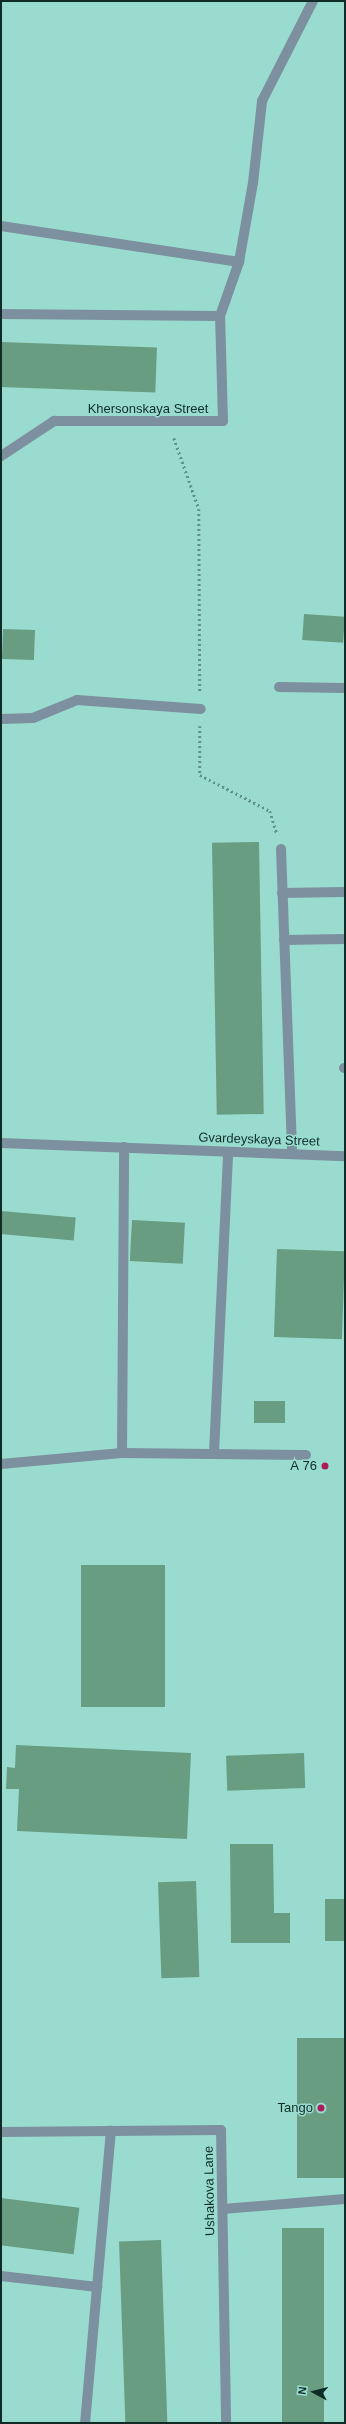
<!DOCTYPE html>
<meta charset="utf-8">
<style>
body{margin:0}
#map{position:relative;width:346px;height:2424px;overflow:hidden;background:#99dccf;font-family:Helvetica,sans-serif}
div>[style]{position:absolute}
.building>*{inset:0;background:#689d81;transform-origin:0 0}
.path>*{height:2.5px;margin-top:-1.25px;transform-origin:0;background:repeating-linear-gradient(90deg,#5e9187 0 2px,transparent 0 5px)}
.service>*{height:10px;margin:-5px;padding:0 5px;transform-origin:5px;border-radius:5px;background:#7d909f}
.minor>*{height:10px;margin:-5px;padding:0 5px;transform-origin:5px;border-radius:5px;background:#7d909f}
.dots>*{width:11px;height:11px;translate:-50% -50%;box-sizing:border-box;border:2px solid #99dccf;border-radius:50%}
span{translate:-50% -50%;white-space:nowrap;text-align:center;line-height:1.15;-webkit-text-stroke:3px #99dccf;paint-order:stroke}
.street-label{font-size:13px;color:#102c27}
.poi-label{font-size:13px;color:#102c27}
.right{translate:-100% -50%;text-align:right}
.frame{position:absolute;inset:0;border:2px solid #102c27;pointer-events:none}
.north{position:absolute;left:294px;top:2372px;width:40px;height:40px;-webkit-text-stroke:3px #99dccf;paint-order:stroke;rotate:277deg;font-size:11px;font-weight:700;line-height:16px;text-align:center;color:#102c27}
.north::after{content:'';display:block;margin:auto;width:14px;height:18px;background:#102c27;clip-path:polygon(50% 0,100% 100%,50% 72%,0 100%)}
</style>
<div id="map">
<div class="building">
<div style="left:1px;top:342px;width:156px;height:45px;rotate:2deg"></div>
<div style="left:304px;top:614px;width:41px;height:26px;rotate:4deg"></div>
<div style="left:3px;top:629px;width:32px;height:30px;rotate:2deg"></div>
<div style="left:259px;top:842px;width:272px;height:47px;rotate:89deg"></div>
<div style="left:1px;top:1211px;width:75px;height:23px;rotate:5deg"></div>
<div style="left:132px;top:1220px;width:53px;height:41px;rotate:3deg"></div>
<div style="left:277px;top:1249px;width:68px;height:88px;rotate:2deg"></div>
<div style="left:254px;top:1401px;width:31px;height:22px"></div>
<div style="left:81px;top:1565px;width:84px;height:142px"></div>
<div style="clip-path:polygon(16px 1745px,191px 1753px,187px 1839px,17px 1831px,19px 1789px,6px 1789px,7px 1767px,15px 1768px)"></div>
<div style="left:304px;top:1753px;width:35px;height:78px;rotate:88deg"></div>
<div style="clip-path:polygon(230px 1844px,273px 1844px,274px 1913px,290px 1913px,290px 1943px,231px 1943px)"></div>
<div style="left:196px;top:1881px;width:96px;height:38px;rotate:88deg"></div>
<div style="left:345px;top:1899px;width:42px;height:20px;rotate:90deg"></div>
<div style="left:345px;top:2038px;width:140px;height:48px;rotate:90deg"></div>
<div style="left:1px;top:2198px;width:79px;height:47px;rotate:7deg"></div>
<div style="left:282px;top:2228px;width:42px;height:195px"></div>
<div style="left:161px;top:2240px;width:183px;height:42px;rotate:88deg"></div>
</div>
<div class="path">
<div style="left:174px;top:438px;width:75px;rotate:70.6deg"></div>
<div style="left:199px;top:509px;width:184px;rotate:89.7deg"></div>
<div style="left:200px;top:726px;width:49px;rotate:90deg"></div>
<div style="left:200px;top:775px;width:79px;rotate:27.2deg"></div>
<div style="left:270px;top:811px;width:24px;rotate:73deg"></div>
</div>
<div class="service">
<div style="left:1px;top:226px;width:241px;rotate:8.6deg"></div>
<div style="left:1px;top:314px;width:219px;rotate:0.5deg"></div>
<div style="left:220px;top:316px;width:57px;rotate:-70.6deg"></div>
<div style="left:239px;top:262px;width:80px;rotate:-80deg"></div>
<div style="left:253px;top:183px;width:82px;rotate:-83.7deg"></div>
<div style="left:262px;top:101px;width:112px;rotate:-63deg"></div>
<div style="left:281px;top:849px;width:305px;rotate:87.9deg"></div>
<div style="left:282px;top:893px;width:63px;rotate:-0.9deg"></div>
<div style="left:284px;top:940px;width:61px;rotate:-0.9deg"></div>
<div style="left:344px;top:1068px;width:1px"></div>
<div style="left:122px;top:1453px;width:306px;rotate:-89.6deg"></div>
<div style="left:214px;top:1453px;width:301px;rotate:-87.3deg"></div>
<div style="left:1px;top:1464px;width:121px;rotate:-5.2deg"></div>
<div style="left:122px;top:1453px;width:184px;rotate:0.6deg"></div>
<div style="left:223px;top:2209px;width:122px;rotate:-4.7deg"></div>
<div style="left:1px;top:2276px;width:97px;rotate:6.5deg"></div>
<div style="left:97px;top:2287px;width:137px;rotate:95deg"></div>
<div style="left:97px;top:2287px;width:157px;rotate:-84.9deg"></div>
</div>
<div class="minor">
<div style="left:1px;top:456px;width:64px;rotate:-33.4deg"></div>
<div style="left:54px;top:421px;width:169px"></div>
<div style="left:223px;top:421px;width:105px;rotate:-91.6deg"></div>
<div style="left:279px;top:687px;width:66px;rotate:0.9deg"></div>
<div style="left:1px;top:719px;width:32px;rotate:-2deg"></div>
<div style="left:33px;top:718px;width:48px;rotate:-22.2deg"></div>
<div style="left:77px;top:700px;width:124px;rotate:4.2deg"></div>
<div style="left:1px;top:1143px;width:344px;rotate:2.2deg"></div>
<div style="left:1px;top:2132px;width:220px;rotate:-0.5deg"></div>
<div style="left:221px;top:2130px;width:293px;rotate:89deg"></div>
</div>
<div class="dots">
<div style="left:325px;top:1466px;background:#a91b59"></div>
<div style="left:321px;top:2108px;background:#a91b59"></div>
</div>
<div class="street-label">
<span style="left:148px;top:409px">Khersonskaya Street</span>
<span style="left:259px;top:1140px;rotate:2deg">Gvardeyskaya Street</span>
<span style="left:210px;top:2191px;rotate:-91deg">Ushakova Lane</span>
</div>
<div class="poi-label">
<span class="right" style="left:317px;top:1466px">А 76</span>
<span class="right" style="left:313px;top:2108px">Tango</span>
</div>
<div class="frame"></div>
<div class="north">N</div>
</div>
